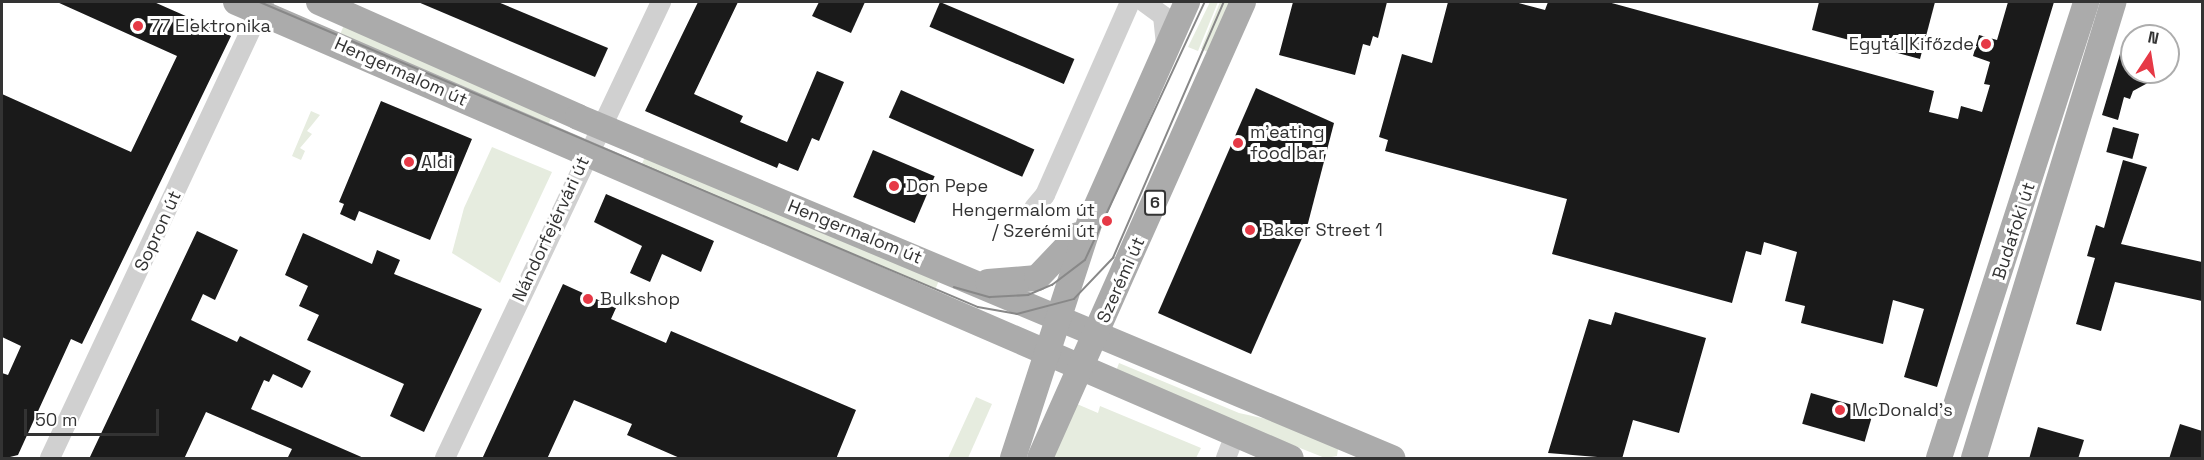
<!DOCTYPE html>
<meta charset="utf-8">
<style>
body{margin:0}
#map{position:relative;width:2204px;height:460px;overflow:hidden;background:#fff;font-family:"Space Grotesk",sans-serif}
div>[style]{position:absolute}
.green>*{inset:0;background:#e6ecdf;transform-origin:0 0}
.building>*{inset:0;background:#1a1a1a;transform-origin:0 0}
.minor>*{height:20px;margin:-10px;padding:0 10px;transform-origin:10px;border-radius:10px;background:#d0d0d0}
.major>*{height:26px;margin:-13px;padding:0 13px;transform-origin:13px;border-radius:13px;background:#ababab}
.tram>*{height:1.5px;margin:-0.75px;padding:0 0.75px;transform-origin:0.75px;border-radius:0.75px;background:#888}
.dots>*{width:16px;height:16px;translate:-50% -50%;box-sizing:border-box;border:3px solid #fff;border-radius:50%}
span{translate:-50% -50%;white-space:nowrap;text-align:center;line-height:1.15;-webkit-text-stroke:6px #fff;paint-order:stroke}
.shield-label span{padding:2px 4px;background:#fff;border:2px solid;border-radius:4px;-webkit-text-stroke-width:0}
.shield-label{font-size:16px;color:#333;font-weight:700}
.poi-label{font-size:18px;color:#333}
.left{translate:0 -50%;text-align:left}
.right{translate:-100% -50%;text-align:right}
.street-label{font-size:18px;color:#333}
.frame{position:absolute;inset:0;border:3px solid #333;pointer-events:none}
.north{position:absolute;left:2120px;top:24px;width:60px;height:60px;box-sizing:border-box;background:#fff;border:2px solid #adadad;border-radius:50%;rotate:12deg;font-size:16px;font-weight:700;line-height:24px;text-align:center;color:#333}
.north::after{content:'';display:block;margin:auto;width:21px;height:27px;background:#e63946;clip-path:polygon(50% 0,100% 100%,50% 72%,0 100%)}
.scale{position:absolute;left:24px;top:409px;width:135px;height:27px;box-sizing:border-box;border:3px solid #333;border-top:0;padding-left:8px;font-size:18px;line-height:21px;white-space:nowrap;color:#333;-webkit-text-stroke:4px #fff;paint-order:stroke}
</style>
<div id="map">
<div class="green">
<div style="clip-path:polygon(1210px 2px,1218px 2px,1198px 51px,1188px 47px)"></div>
<div style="clip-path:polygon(1220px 2px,1230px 2px,1208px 52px,1201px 49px)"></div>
<div style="left:344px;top:25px;width:227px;height:14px;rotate:23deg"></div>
<div style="clip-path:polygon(311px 111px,320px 115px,307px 131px,312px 134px,300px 148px,305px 151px,301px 160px,292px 156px)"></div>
<div style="clip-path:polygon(492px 147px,552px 172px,500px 283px,452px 253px,464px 208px)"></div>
<div style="left:647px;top:152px;width:319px;height:14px;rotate:23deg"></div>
<div style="clip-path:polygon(1119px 363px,1239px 413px,1276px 421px,1338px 449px,1337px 456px,1325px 458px,1115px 374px)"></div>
<div style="clip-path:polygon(976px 397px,992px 404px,968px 458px,948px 458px)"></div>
<div style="clip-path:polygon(1077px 404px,1098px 413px,1100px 406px,1201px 448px,1196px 458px,1052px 458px)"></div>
</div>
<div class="building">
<div style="clip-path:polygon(57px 2px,154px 2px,231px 36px,82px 344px,71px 339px,18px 455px,2px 459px,2px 373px,8px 375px,21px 346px,2px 337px,2px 94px,131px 152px,177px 56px)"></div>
<div style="clip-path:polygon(418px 2px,498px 2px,608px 48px,595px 77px)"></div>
<div style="clip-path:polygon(698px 2px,738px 2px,694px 94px,743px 116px,740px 122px,787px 142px,817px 71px,844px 82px,819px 141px,812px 138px,798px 171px,779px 163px,777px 168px,645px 111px)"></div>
<div style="clip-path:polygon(819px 2px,865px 2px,851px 33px,812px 16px)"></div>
<div style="left:940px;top:2px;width:146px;height:27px;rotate:23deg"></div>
<div style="clip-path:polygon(1293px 2px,1387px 2px,1378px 38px,1373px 36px,1370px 46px,1363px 44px,1355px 75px,1279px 55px)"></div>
<div style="clip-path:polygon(1448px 2px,1515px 2px,1545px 10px,1548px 2px,1608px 2px,1934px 91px,1929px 112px,1958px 119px,1961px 106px,1982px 112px,1990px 85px,1984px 84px,1990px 62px,1973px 56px,1979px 35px,1997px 40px,2008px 2px,2054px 2px,1937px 387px,1904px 377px,1924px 309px,1893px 300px,1883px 344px,1801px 323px,1805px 306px,1785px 301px,1797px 252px,1764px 242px,1761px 255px,1746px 251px,1732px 303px,1552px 254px,1567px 199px,1385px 151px,1388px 140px,1379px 137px,1402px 54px,1432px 63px)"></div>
<div style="clip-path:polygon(1819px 2px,1935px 2px,1920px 59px,1812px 30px)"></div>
<div style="clip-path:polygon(2120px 54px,2132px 57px,2132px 72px,2168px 72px,2133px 91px,2130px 99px,2124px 97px,2118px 120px,2102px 115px)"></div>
<div style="clip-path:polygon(1256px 88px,1334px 123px,1307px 227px,1251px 354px,1158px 313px)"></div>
<div style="left:901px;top:90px;width:146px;height:30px;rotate:24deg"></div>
<div style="clip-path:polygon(381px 101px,472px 139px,430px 240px,359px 211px,355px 221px,340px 214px,344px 204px,339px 202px)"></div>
<div style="left:2113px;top:127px;width:27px;height:26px;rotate:15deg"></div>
<div style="left:873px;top:150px;width:67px;height:51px;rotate:23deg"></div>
<div style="clip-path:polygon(2123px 160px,2147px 167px,2121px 244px,2202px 262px,2202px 301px,2115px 282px,2101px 331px,2076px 324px,2095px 258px,2087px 256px,2096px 225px,2104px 228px)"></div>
<div style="clip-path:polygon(606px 194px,714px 241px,701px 272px,662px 254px,650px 282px,630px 273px,642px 246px,594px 222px)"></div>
<div style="clip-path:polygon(197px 231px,238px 250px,215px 300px,203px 294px,191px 320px,237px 342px,240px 336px,311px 371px,302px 388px,273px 374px,269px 382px,264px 380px,251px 409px,366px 459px,287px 459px,292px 449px,206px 412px,184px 459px,89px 459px)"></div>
<div style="clip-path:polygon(303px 233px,372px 264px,377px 250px,400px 260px,394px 274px,482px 309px,424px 432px,390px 416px,404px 384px,307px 340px,319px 315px,299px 306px,308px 286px,285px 275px)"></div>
<div style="clip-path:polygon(563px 284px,616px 308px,611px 319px,666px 343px,671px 331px,856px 410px,836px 459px,682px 459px,627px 435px,632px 424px,574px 400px,547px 459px,482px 459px)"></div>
<div style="clip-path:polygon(1615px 312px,1706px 338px,1679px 433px,1633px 420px,1622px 459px,1548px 453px,1589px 319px,1611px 325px)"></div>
<div style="left:1811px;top:393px;width:65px;height:32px;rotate:16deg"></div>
<div style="clip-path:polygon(2180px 424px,2202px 431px,2202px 459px,2169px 459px)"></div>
<div style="clip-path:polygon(2038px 427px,2084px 440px,2078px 459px,2029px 459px)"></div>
</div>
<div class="minor">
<div style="left:1144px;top:2px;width:24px;rotate:36deg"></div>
<div style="left:1163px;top:16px;width:29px;rotate:84deg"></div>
<div style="left:1034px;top:208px;width:17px;rotate:-50deg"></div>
<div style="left:1045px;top:195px;width:211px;rotate:-66.2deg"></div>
<div style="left:50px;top:458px;width:504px;rotate:-64.86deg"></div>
<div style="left:445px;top:458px;width:505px;rotate:-64.65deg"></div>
<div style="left:1226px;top:458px;width:25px;rotate:-69deg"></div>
</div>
<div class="major">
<div style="left:236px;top:2px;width:1149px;rotate:23.38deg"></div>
<div style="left:319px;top:2px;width:283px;rotate:23.9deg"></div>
<div style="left:578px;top:117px;width:883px;rotate:22.73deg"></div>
<div style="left:988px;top:282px;width:49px;rotate:-4.7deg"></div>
<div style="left:1037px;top:278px;width:59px;rotate:-46.4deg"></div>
<div style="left:1013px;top:458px;width:249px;rotate:-72deg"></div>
<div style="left:1090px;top:221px;width:240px;rotate:-66.1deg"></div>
<div style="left:1040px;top:458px;width:499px;rotate:-66deg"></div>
<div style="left:1939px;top:458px;width:479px;rotate:-72.1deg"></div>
<div style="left:1974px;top:458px;width:477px;rotate:-73deg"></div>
</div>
<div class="tram">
<div style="left:260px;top:2px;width:780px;rotate:23.02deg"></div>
<div style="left:978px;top:307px;width:40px;rotate:10deg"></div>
<div style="left:1017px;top:314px;width:59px;rotate:-14.7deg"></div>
<div style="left:1074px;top:299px;width:57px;rotate:-46.4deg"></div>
<div style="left:1113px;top:258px;width:279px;rotate:-66.6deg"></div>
<div style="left:954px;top:287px;width:37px;rotate:16deg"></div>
<div style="left:990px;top:297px;width:38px;rotate:-3deg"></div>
<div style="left:1028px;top:295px;width:26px;rotate:-23deg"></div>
<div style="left:1052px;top:285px;width:41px;rotate:-37.1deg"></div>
<div style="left:1085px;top:260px;width:285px;rotate:-65.1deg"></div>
</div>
<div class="dots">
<div style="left:138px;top:26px;background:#e63946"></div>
<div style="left:1986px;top:44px;background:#e63946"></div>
<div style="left:1238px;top:143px;background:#e63946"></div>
<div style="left:409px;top:162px;background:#e63946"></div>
<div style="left:894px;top:186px;background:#e63946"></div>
<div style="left:1107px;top:221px;background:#e63946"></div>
<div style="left:1250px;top:230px;background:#e63946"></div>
<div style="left:588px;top:299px;background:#e63946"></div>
<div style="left:1840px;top:410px;background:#e63946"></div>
</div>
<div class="shield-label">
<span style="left:1155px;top:203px">6</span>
</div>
<div class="poi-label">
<span class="left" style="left:150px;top:26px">77 Elektronika</span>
<span class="right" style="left:1974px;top:44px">Egytál Kifőzde</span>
<span class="left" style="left:1250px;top:143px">m'eating<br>food bar</span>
<span class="left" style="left:421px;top:162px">Aldi</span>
<span class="left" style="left:906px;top:186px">Don Pepe</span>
<span class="right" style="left:1095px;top:221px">Hengermalom út<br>/ Szerémi út</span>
<span class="left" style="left:1262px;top:230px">Baker Street 1</span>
<span class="left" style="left:600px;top:299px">Bulkshop</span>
<span class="left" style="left:1852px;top:410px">McDonald's</span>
</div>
<div class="street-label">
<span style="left:401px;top:72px;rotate:24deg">Hengermalom út</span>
<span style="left:551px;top:229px;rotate:-65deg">Nándorfejérvári út</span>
<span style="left:158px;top:231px;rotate:-65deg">Sopron út</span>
<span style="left:2014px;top:231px;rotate:-72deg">Budafoki út</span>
<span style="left:855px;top:232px;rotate:22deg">Hengermalom út</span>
<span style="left:1121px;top:280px;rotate:-66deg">Szerémi út</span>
</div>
<div class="frame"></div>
<div class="north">N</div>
<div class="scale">50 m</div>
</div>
